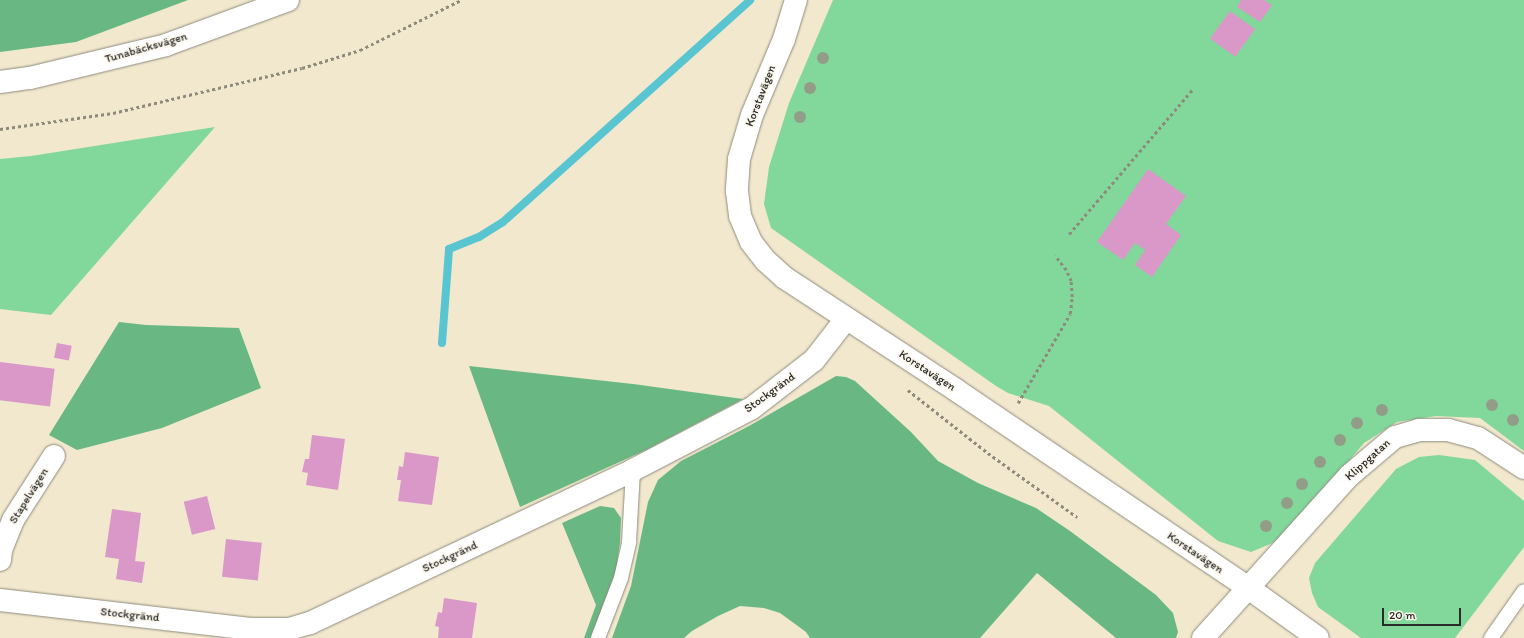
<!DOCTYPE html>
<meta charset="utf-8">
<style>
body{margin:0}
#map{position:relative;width:1524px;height:638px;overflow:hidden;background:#f1e8ce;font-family:Itim,sans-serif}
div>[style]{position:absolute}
.green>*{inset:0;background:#82d89b}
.forest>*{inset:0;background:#69b883}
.stream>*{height:8px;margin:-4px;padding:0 4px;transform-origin:4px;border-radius:4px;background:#59c5d0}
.building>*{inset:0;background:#d998c7;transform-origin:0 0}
.path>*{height:2.5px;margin-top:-1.25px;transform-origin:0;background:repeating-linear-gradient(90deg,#8e8a7c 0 3px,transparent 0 6px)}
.roads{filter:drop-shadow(0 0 1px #8e8a7c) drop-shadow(0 0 1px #8e8a7c)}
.lane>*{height:14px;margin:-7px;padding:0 7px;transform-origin:7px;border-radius:7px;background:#fff}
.street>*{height:22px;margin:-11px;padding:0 11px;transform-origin:11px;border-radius:11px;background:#fff}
.secondary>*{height:22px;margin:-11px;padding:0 11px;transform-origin:11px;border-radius:11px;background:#fff}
.trees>*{width:12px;height:12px;margin:-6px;border-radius:50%;background:#929d87}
span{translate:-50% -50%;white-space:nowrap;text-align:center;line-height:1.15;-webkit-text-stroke:3.5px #fbf7ec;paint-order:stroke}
.street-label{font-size:12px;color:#2b2b2b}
.scale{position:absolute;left:1382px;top:608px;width:79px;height:18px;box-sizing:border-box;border:2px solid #2b2b2b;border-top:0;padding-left:5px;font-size:12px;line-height:14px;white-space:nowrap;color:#2b2b2b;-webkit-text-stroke:3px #fbf7ec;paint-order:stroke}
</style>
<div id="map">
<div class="green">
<div style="clip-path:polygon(833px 0,1524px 0,1524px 451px,1480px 418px,1436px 416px,1397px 422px,1364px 443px,1282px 539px,1251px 552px,1218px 541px,1049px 406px,1008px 393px,996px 386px,771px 228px,764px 204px,769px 167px,789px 103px)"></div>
<div style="clip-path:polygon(215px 127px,51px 315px,0 309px,0 159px,31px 156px)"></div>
<div style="clip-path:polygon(1439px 455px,1475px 460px,1524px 501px,1524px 547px,1455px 638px,1361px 638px,1318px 607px,1312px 593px,1309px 578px,1315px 563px,1396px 469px,1419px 457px)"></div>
</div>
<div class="forest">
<div style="clip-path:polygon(0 0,188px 0,76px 42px,0 52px)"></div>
<div style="clip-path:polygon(119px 322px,146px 325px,239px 328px,261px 388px,162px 428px,77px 450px,49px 435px)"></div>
<div style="clip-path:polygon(469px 366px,633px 384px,743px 399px,646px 450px,520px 507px)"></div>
<div style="clip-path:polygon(836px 376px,846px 377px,855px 381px,911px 432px,938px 461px,978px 483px,1036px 508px,1070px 531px,1156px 595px,1173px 613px,1178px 632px,1176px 638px,1116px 638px,1037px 573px,980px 638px,810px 638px,806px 632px,780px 613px,764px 608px,740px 606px,718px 616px,692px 631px,684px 638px,612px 638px,631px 586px,648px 502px,658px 480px,681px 461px,749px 426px)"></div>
<div style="clip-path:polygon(600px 506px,614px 508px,621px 518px,620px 543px,615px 577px,591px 638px,584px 638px,596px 605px,562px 523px)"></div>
</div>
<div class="stream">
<div style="left:442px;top:343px;width:94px;rotate:-85.7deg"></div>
<div style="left:449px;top:249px;width:32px;rotate:-22deg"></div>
<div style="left:479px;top:237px;width:28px;rotate:-32deg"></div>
<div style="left:503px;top:222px;width:332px;rotate:-41.9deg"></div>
</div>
<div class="building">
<div style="clip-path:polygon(1241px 0,1264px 0,1272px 5px,1260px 22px,1237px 7px)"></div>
<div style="left:1230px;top:11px;width:31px;height:34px;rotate:36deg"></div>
<div style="clip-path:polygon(1148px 169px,1186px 196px,1166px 224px,1181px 235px,1152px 277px,1135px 265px,1145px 250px,1135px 243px,1123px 260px,1097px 242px)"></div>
<div style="left:57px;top:343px;width:15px;height:15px;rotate:11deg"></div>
<div style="left:0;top:362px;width:55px;height:38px;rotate:7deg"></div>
<div style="clip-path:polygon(312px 435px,345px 439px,338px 490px,306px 485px,308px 473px,302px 472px,305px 459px,309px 459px)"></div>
<div style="clip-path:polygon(405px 452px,439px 457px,432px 505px,398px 501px,401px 480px,397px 480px,399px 466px,403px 467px)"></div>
<div style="left:207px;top:496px;width:34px;height:24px;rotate:76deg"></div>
<div style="clip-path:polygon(112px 509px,141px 513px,135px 561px,145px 562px,142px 583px,116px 579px,119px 559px,105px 557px)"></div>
<div style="left:226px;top:539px;width:36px;height:38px;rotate:6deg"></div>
<div style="clip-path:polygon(444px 598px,477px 603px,472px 638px,438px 638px,439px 627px,435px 626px,438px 612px,442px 613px)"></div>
</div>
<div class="path">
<div style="left:0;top:129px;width:114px;rotate:-8.1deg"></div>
<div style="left:113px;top:113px;width:194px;rotate:-13.4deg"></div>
<div style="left:302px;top:68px;width:61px;rotate:-17.2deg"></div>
<div style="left:360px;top:50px;width:113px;rotate:-26.3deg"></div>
<div style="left:1069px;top:234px;width:191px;rotate:-49.5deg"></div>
<div style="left:908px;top:390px;width:102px;rotate:38.2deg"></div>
<div style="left:988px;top:453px;width:110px;rotate:35.7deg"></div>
<div style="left:1018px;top:403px;width:103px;rotate:-59.7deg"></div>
<div style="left:1070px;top:314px;width:17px;rotate:-83deg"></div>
<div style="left:1072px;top:297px;width:16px;rotate:-94deg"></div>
<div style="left:1071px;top:281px;width:12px;rotate:-114deg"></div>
<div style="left:1066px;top:270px;width:18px;rotate:-128deg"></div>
</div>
<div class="roads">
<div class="lane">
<div style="left:598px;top:638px;width:64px;rotate:-69deg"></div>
<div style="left:621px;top:578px;width:37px;rotate:-77deg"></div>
<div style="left:629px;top:542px;width:72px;rotate:-86.8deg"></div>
<div style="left:1491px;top:638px;width:57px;rotate:-54.9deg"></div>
</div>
<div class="street">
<div style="left:796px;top:0;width:41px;rotate:107.1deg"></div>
<div style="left:784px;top:39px;width:82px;rotate:112.8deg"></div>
<div style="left:752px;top:115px;width:46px;rotate:106.5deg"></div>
<div style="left:739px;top:159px;width:32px;rotate:94deg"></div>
<div style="left:737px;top:191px;width:25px;rotate:83deg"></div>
<div style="left:740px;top:216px;width:28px;rotate:67deg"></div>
<div style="left:751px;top:242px;width:24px;rotate:52deg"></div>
<div style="left:766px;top:261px;width:25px;rotate:42deg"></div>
<div style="left:785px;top:278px;width:204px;rotate:33.2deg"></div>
<div style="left:956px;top:390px;width:351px;rotate:34.1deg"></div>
<div style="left:1247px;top:587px;width:87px;rotate:35.7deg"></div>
<div style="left:0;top:560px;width:10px;rotate:-84deg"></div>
<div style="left:1px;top:550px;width:32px;rotate:-68deg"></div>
<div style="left:13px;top:520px;width:76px;rotate:-57.4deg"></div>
<div style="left:0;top:600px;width:254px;rotate:6.6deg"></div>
<div style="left:252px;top:629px;width:37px"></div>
<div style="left:289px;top:629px;width:22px;rotate:-16deg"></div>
<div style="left:310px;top:623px;width:357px;rotate:-25.3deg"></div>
<div style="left:633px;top:470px;width:134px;rotate:-27.5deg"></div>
<div style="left:752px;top:408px;width:78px;rotate:-37.7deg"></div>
<div style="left:814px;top:360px;width:52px;rotate:-52deg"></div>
<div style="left:1203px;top:638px;width:219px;rotate:-48deg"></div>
<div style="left:1350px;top:475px;width:59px;rotate:-40.2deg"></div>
<div style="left:1395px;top:437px;width:25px;rotate:-16deg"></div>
<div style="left:1419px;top:430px;width:29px"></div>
<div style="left:1448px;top:430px;width:31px;rotate:15deg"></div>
<div style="left:1478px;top:438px;width:55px;rotate:33.1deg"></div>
</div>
<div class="secondary">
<div style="left:0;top:82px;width:30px;rotate:-8deg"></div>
<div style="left:30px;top:78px;width:140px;rotate:-13.6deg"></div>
<div style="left:166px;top:45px;width:130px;rotate:-20.2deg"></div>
</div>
</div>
<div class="trees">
<div style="left:823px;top:58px"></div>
<div style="left:810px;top:88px"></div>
<div style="left:800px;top:117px"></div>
<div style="left:1492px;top:405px"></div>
<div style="left:1382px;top:410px"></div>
<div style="left:1513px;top:420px"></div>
<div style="left:1357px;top:423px"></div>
<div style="left:1340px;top:440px"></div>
<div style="left:1320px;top:462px"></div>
<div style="left:1302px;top:484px"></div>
<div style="left:1287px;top:503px"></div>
<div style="left:1266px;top:526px"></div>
</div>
<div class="street-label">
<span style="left:146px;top:48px;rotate:-16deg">Tunabäcksvägen</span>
<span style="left:761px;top:96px;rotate:-69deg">Korstavägen</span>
<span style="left:927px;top:371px;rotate:33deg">Korstavägen</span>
<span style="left:770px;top:393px;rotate:-36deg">Stockgränd</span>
<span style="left:1368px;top:460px;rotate:-42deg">Klippgatan</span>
<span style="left:29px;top:496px;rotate:-58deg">Stapelvägen</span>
<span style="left:1195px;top:553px;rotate:34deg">Korstavägen</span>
<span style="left:450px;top:557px;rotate:-25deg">Stockgränd</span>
<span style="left:130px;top:615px;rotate:6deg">Stockgränd</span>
</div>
<div class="scale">20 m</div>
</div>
